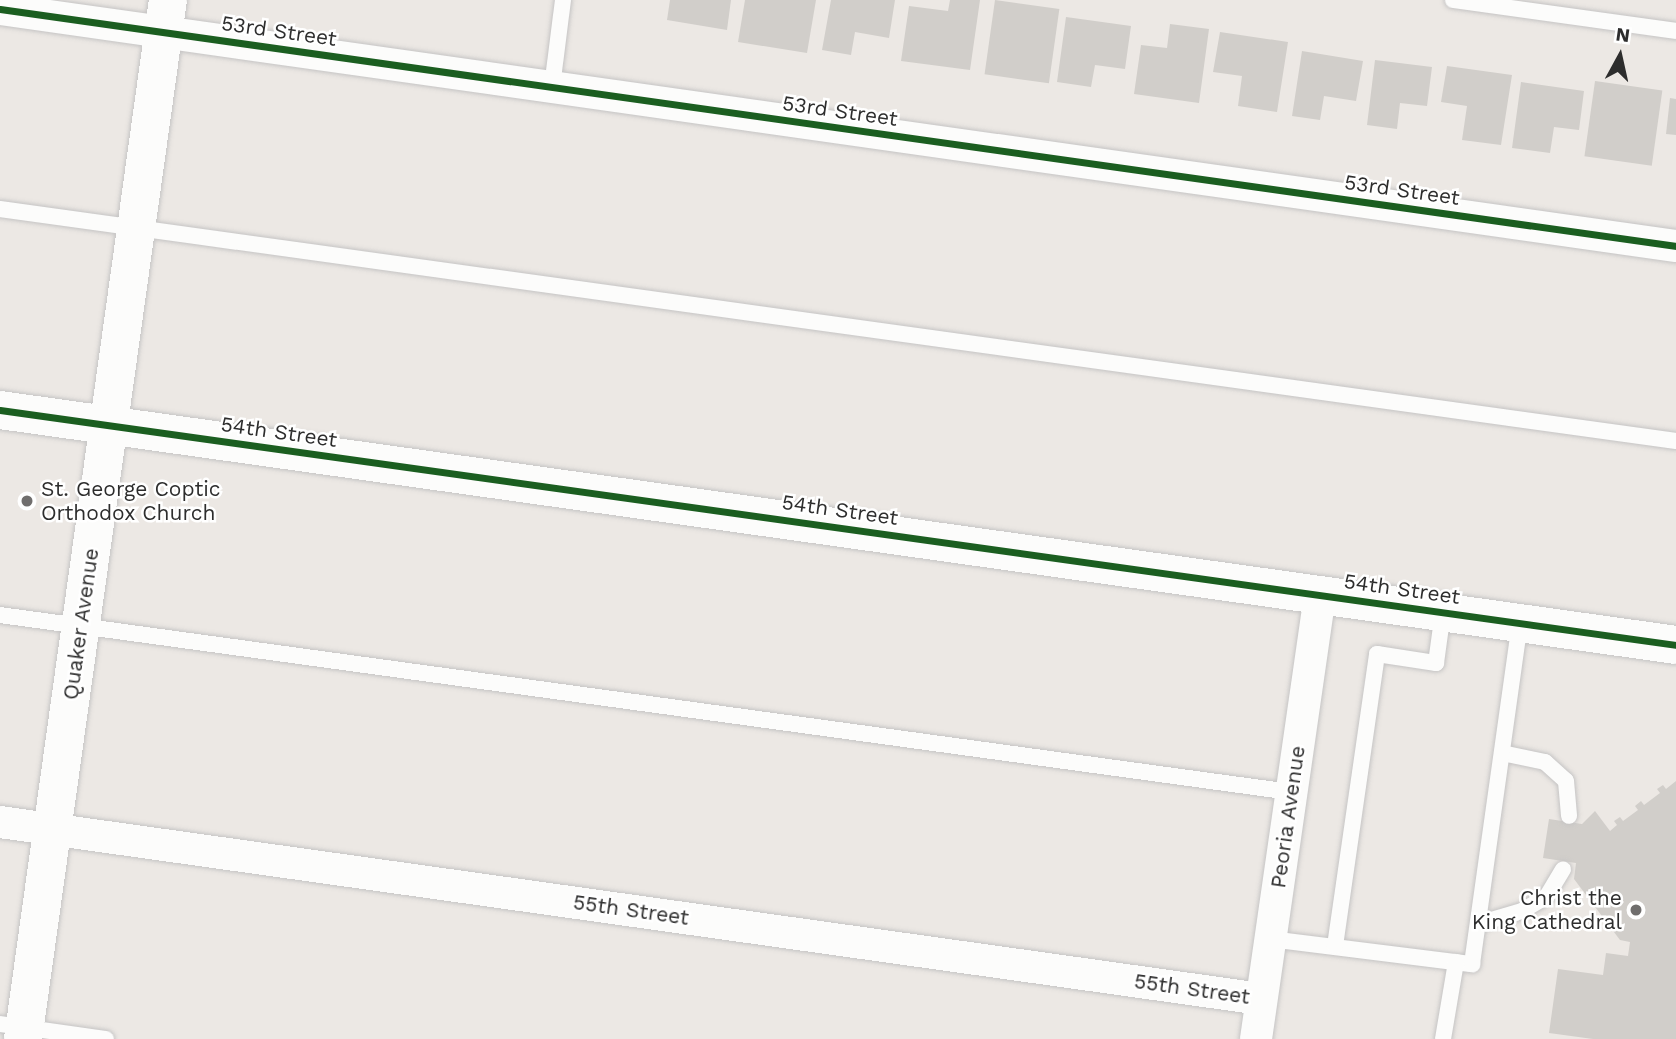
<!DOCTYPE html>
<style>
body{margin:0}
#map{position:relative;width:1676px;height:1039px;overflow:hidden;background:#ece8e4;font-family:"Work Sans",sans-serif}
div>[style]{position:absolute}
.building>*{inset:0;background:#d1ceca;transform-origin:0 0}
.roads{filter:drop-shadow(0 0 2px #c5c4c4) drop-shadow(0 0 2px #c5c4c4)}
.service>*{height:16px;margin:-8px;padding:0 8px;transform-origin:8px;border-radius:8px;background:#fcfcfb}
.minor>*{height:32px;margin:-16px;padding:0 16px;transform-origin:16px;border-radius:16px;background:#fcfcfb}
.tertiary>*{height:38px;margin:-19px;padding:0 19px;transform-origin:19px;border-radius:19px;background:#fcfcfb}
.secondary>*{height:38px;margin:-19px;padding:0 19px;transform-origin:19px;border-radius:19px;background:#fcfcfb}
.cycleway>*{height:7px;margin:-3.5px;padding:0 3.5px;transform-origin:3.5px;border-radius:3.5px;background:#1b5e20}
.dots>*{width:19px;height:19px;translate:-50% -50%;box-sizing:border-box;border:4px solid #fff;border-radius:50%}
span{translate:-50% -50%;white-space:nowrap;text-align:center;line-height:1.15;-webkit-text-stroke:5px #fff;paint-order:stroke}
.street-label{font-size:21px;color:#2d2d2d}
.poi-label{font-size:21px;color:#2d2d2d}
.left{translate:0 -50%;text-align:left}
.right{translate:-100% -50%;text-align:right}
.north{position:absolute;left:1585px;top:21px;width:70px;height:70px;-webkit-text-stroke:5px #fff;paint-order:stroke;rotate:8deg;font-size:19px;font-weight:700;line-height:28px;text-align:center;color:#2d2d2d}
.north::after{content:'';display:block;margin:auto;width:24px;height:32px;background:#2d2d2d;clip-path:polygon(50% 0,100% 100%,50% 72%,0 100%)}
</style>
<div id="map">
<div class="building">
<div style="clip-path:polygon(670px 0,731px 0,727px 30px,667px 20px)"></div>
<div style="clip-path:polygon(745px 0,816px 0,807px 53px,738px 42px)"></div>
<div style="clip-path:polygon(831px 0,895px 0,889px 38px,855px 32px,851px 55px,822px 50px)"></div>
<div style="clip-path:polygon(950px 0,980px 0,970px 70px,901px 61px,909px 6px,948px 11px)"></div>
<div style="left:995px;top:0;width:65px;height:75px;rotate:8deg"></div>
<div style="clip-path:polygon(1066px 17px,1131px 26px,1125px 69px,1095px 65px,1091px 87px,1057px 82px)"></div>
<div style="clip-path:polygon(1170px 24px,1209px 29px,1199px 103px,1134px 94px,1141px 45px,1167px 48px)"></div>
<div style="clip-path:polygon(1220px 32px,1288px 42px,1277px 112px,1238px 106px,1242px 76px,1213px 72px)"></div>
<div style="clip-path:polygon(1302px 51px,1363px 61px,1356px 101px,1324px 96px,1320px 120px,1292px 116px)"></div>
<div style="clip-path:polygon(1375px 60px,1432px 67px,1427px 106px,1400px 103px,1397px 129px,1367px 125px)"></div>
<div style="clip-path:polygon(1447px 66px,1512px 75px,1501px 145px,1462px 140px,1467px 106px,1441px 102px)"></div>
<div style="left:1595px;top:81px;width:68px;height:76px;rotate:8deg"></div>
<div style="clip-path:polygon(1521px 82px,1584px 91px,1579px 130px,1554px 127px,1550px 153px,1512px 148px)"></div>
<div style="clip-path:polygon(1670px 98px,1676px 99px,1676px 135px,1666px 134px)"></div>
<div style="clip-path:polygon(1676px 781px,1676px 1039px,1593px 1039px,1549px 1033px,1558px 969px,1603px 975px,1606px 953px,1628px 956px,1630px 942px,1620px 940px,1574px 879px,1576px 863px,1543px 858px,1549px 819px,1582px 824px,1595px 811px,1610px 831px,1617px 825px,1614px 821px,1620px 817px,1623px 821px,1638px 810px,1635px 806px,1641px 801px,1644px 805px,1660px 793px,1657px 789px,1663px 785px,1666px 789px)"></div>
</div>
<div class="roads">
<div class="service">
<div style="left:1453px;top:0;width:225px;rotate:7.9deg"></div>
<div style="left:552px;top:87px;width:88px;rotate:-82.8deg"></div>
<div style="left:0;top:209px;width:1692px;rotate:7.88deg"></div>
<div style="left:0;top:615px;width:1303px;rotate:7.81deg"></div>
<div style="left:1502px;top:753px;width:44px;rotate:11.8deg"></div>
<div style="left:1545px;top:762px;width:28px;rotate:42deg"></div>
<div style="left:1566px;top:781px;width:35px;rotate:85deg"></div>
<div style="left:1478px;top:924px;width:46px;rotate:-16.5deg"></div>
<div style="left:1522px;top:911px;width:29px;rotate:-31deg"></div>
<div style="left:1547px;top:896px;width:31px;rotate:-59deg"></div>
<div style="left:1270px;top:939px;width:204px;rotate:7.1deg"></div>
<div style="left:1472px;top:964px;width:344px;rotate:-82deg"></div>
<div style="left:1335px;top:946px;width:295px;rotate:-81.8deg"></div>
<div style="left:1377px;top:654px;width:60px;rotate:8.7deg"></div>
<div style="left:1436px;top:663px;width:51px;rotate:-82.2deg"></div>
<div style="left:0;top:1024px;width:107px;rotate:8.1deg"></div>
<div style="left:1443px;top:1039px;width:78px;rotate:-80.4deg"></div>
</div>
<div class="minor">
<div style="left:0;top:9px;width:1693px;rotate:8.05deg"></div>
<div style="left:0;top:822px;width:1273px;rotate:7.99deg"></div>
<div style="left:1256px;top:1039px;width:449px;rotate:-81.8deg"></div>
</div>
<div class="tertiary">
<div style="left:0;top:410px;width:1692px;rotate:7.98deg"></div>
</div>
<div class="secondary">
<div style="left:23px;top:1039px;width:1049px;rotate:-82.06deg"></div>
</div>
</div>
<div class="cycleway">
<div style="left:0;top:9px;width:1693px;rotate:8.05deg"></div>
<div style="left:0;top:410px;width:1692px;rotate:7.98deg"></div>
</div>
<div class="dots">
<div style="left:27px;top:501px;background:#706e6d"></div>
<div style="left:1636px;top:910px;background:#706e6d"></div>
</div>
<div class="street-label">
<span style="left:279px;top:31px;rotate:8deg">53rd Street</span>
<span style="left:840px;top:111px;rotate:8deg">53rd Street</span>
<span style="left:1402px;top:190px;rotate:8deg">53rd Street</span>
<span style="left:279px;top:432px;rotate:8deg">54th Street</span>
<span style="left:840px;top:510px;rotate:8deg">54th Street</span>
<span style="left:1402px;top:589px;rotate:8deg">54th Street</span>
<span style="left:81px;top:624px;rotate:-82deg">Quaker Avenue</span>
<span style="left:1288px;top:817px;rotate:-82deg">Peoria Avenue</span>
<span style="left:631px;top:910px;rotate:8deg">55th Street</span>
<span style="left:1192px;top:989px;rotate:8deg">55th Street</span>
</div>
<div class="poi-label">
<span class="left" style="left:41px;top:501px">St. George Coptic<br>Orthodox Church</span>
<span class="right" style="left:1622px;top:910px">Christ the<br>King Cathedral</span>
</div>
<div class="north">N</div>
</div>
